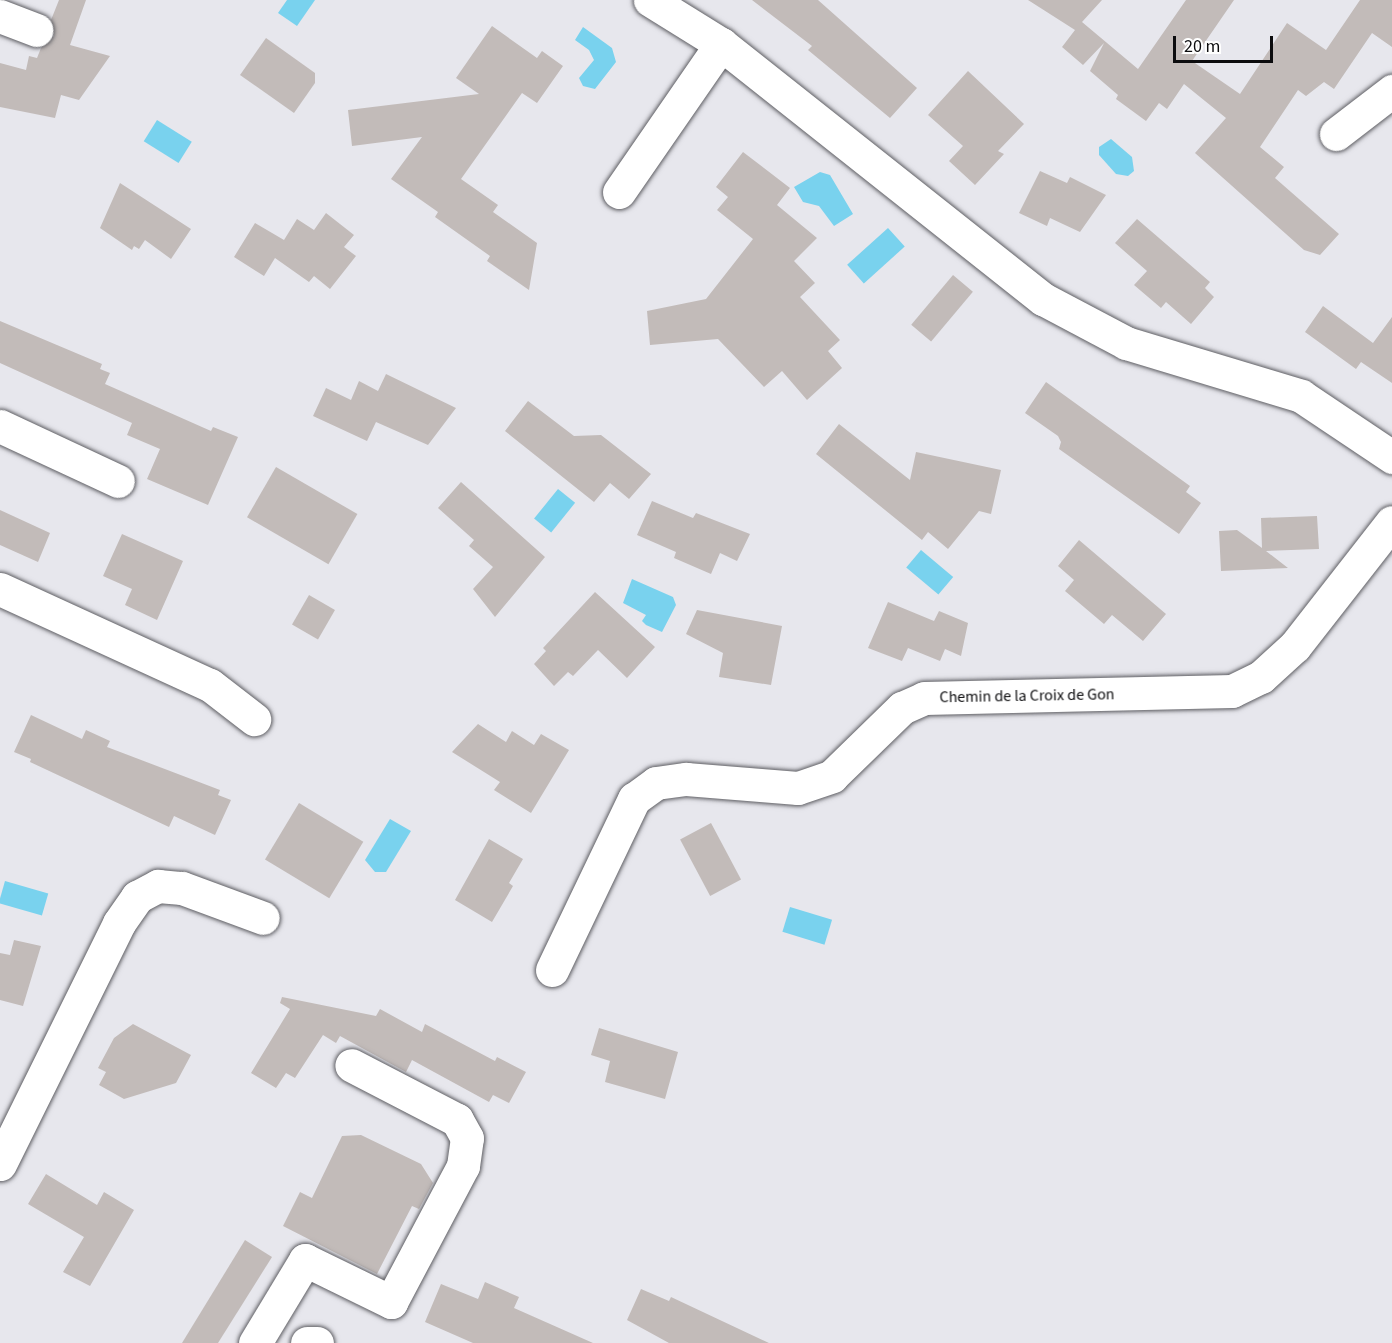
<!DOCTYPE html>
<style>
body{margin:0}
#map{position:relative;width:1392px;height:1343px;overflow:hidden;background:#e7e7ed;font-family:"Source Sans 3",sans-serif}
div>[style]{position:absolute}
.water>*{inset:0;background:#79d2ee;transform-origin:0 0}
.building>*{inset:0;background:#c2bbb9;transform-origin:0 0}
.roads{filter:drop-shadow(0 0 2px #5e5e63) drop-shadow(0 0 2px #5e5e63)}
.minor>*{height:33px;margin:-16.5px;padding:0 16.5px;transform-origin:16.5px;border-radius:16.5px;background:#fff}
span{translate:-50% -50%;white-space:nowrap;text-align:center;line-height:1.15;-webkit-text-stroke:4.5px #fff;paint-order:stroke}
.street-label{font-size:16px;color:#0c0c0e}
.scale{position:absolute;left:1173px;top:36px;width:100px;height:27px;box-sizing:border-box;border:3px solid #0c0c0e;border-top:0;padding-left:8px;font-size:18px;line-height:21px;white-space:nowrap;color:#0c0c0e;-webkit-text-stroke:4px #fff;paint-order:stroke}
</style>
<div id="map">
<div class="water">
<div style="clip-path:polygon(287px 0,315px 0,297px 26px,278px 13px)"></div>
<div style="clip-path:polygon(583px 27px,612px 48px,616px 62px,595px 89px,583px 86px,579px 78px,594px 60px,589px 50px,575px 40px)"></div>
<div style="left:157px;top:120px;width:41px;height:25px;rotate:32deg"></div>
<div style="clip-path:polygon(1111px 139px,1132px 157px,1134px 171px,1128px 176px,1116px 174px,1099px 155px,1099px 147px)"></div>
<div style="clip-path:polygon(820px 172px,830px 175px,853px 214px,834px 226px,819px 206px,803px 202px,794px 187px)"></div>
<div style="left:888px;top:228px;width:25px;height:55px;rotate:48deg"></div>
<div style="left:558px;top:489px;width:22px;height:38px;rotate:39deg"></div>
<div style="left:921px;top:550px;width:42px;height:23px;rotate:40deg"></div>
<div style="clip-path:polygon(632px 579px,673px 597px,676px 605px,662px 632px,646px 625px,642px 621px,646px 615px,623px 603px)"></div>
<div style="clip-path:polygon(390px 819px,411px 831px,386px 872px,375px 872px,365px 860px)"></div>
<div style="left:5px;top:881px;width:45px;height:23px;rotate:16deg"></div>
<div style="left:790px;top:907px;width:44px;height:26px;rotate:17deg"></div>
</div>
<div class="building">
<div style="clip-path:polygon(59px 0,86px 0,70px 45px,110px 56px,79px 100px,61px 95px,55px 118px,0 107px,0 63px,26px 70px,29px 56px,37px 58px,41px 48px,54px 36px,51px 20px)"></div>
<div style="clip-path:polygon(752px 0,818px 0,917px 88px,890px 118px,808px 50px,812px 46px)"></div>
<div style="clip-path:polygon(1028px 0,1102px 0,1082px 22px,1138px 69px,1186px 0,1234px 0,1192px 61px,1240px 94px,1287px 23px,1326px 50px,1360px 0,1392px 0,1392px 47px,1372px 33px,1334px 89px,1324px 82px,1306px 96px,1298px 90px,1260px 147px,1284px 167px,1275px 178px,1339px 234px,1320px 255px,1304px 250px,1195px 153px,1226px 118px,1184px 84px,1167px 109px,1159px 103px,1146px 121px,1116px 99px,1118px 95px,1090px 71px,1104px 43px,1083px 65px,1062px 47px,1075px 30px)"></div>
<div style="clip-path:polygon(492px 26px,537px 58px,542px 51px,563px 66px,537px 103px,522px 93px,461px 179px,498px 205px,493px 212px,537px 243px,529px 290px,487px 261px,490px 256px,435px 217px,438px 212px,391px 179px,422px 137px,352px 146px,348px 110px,479px 94px,456px 78px)"></div>
<div style="clip-path:polygon(266px 38px,315px 73px,315px 83px,294px 113px,240px 75px)"></div>
<div style="clip-path:polygon(968px 71px,1024px 124px,998px 151px,1004px 154px,975px 185px,949px 161px,963px 146px,928px 115px)"></div>
<div style="clip-path:polygon(743px 152px,790px 188px,777px 205px,817px 238px,794px 261px,815px 283px,800px 297px,840px 340px,828px 351px,842px 368px,807px 400px,782px 371px,764px 387px,718px 339px,650px 345px,647px 311px,706px 299px,753px 239px,717px 210px,728px 197px,716px 187px)"></div>
<div style="clip-path:polygon(1040px 171px,1067px 183px,1070px 177px,1106px 195px,1080px 232px,1050px 218px,1047px 226px,1019px 213px)"></div>
<div style="clip-path:polygon(120px 183px,191px 229px,171px 259px,145px 240px,139px 249px,134px 246px,132px 250px,100px 228px)"></div>
<div style="clip-path:polygon(326px 213px,354px 235px,344px 247px,356px 256px,330px 289px,314px 276px,309px 282px,275px 258px,264px 276px,234px 257px,255px 223px,284px 240px,297px 219px,314px 230px)"></div>
<div style="clip-path:polygon(1137px 219px,1210px 282px,1205px 288px,1214px 297px,1191px 324px,1166px 302px,1161px 308px,1134px 285px,1147px 271px,1115px 243px)"></div>
<div style="left:953px;top:275px;width:26px;height:65px;rotate:40deg"></div>
<div style="clip-path:polygon(1323px 306px,1373px 343px,1392px 317px,1392px 383px,1361px 362px,1356px 369px,1305px 332px)"></div>
<div style="clip-path:polygon(0 321px,102px 364px,100px 369px,110px 373px,105px 384px,211px 431px,213px 427px,238px 437px,208px 505px,147px 479px,160px 449px,127px 435px,132px 423px,0 363px)"></div>
<div style="clip-path:polygon(386px 374px,456px 408px,428px 445px,376px 422px,367px 441px,313px 416px,326px 388px,351px 400px,359px 381px,378px 391px)"></div>
<div style="clip-path:polygon(1046px 382px,1190px 486px,1186px 492px,1201px 503px,1179px 534px,1059px 449px,1061px 442px,1058px 436px,1025px 413px)"></div>
<div style="clip-path:polygon(528px 401px,574px 436px,601px 435px,651px 474px,629px 499px,610px 483px,594px 502px,505px 431px)"></div>
<div style="clip-path:polygon(839px 424px,910px 480px,916px 452px,1001px 470px,991px 514px,979px 511px,948px 549px,928px 532px,922px 540px,816px 454px)"></div>
<div style="left:276px;top:467px;width:94px;height:58px;rotate:30deg"></div>
<div style="clip-path:polygon(461px 482px,545px 557px,495px 617px,473px 589px,493px 567px,469px 546px,474px 540px,438px 508px)"></div>
<div style="clip-path:polygon(652px 501px,693px 518px,696px 513px,750px 534px,737px 561px,720px 553px,711px 574px,674px 558px,676px 552px,637px 535px)"></div>
<div style="clip-path:polygon(0 510px,50px 533px,38px 562px,0 545px)"></div>
<div style="clip-path:polygon(1317px 516px,1319px 549px,1266px 551px,1288px 568px,1221px 571px,1219px 531px,1237px 530px,1262px 548px,1261px 518px)"></div>
<div style="clip-path:polygon(122px 534px,183px 561px,157px 620px,125px 605px,132px 589px,103px 576px)"></div>
<div style="clip-path:polygon(1079px 540px,1166px 614px,1143px 641px,1112px 615px,1104px 624px,1065px 591px,1074px 580px,1058px 566px)"></div>
<div style="clip-path:polygon(595px 592px,655px 647px,627px 678px,598px 650px,573px 676px,568px 672px,554px 686px,534px 664px,546px 651px,543px 648px)"></div>
<div style="left:309px;top:595px;width:30px;height:34px;rotate:30deg"></div>
<div style="clip-path:polygon(888px 602px,934px 621px,939px 611px,968px 623px,961px 656px,945px 649px,940px 661px,908px 648px,902px 661px,868px 648px)"></div>
<div style="clip-path:polygon(697px 610px,782px 626px,771px 685px,719px 677px,723px 653px,686px 634px)"></div>
<div style="clip-path:polygon(31px 715px,82px 739px,86px 730px,110px 741px,107px 747px,220px 790px,218px 795px,231px 800px,215px 835px,174px 816px,169px 827px,30px 762px,31px 759px,14px 752px)"></div>
<div style="clip-path:polygon(478px 724px,506px 742px,512px 731px,534px 745px,541px 734px,569px 750px,531px 813px,494px 790px,500px 782px,452px 752px)"></div>
<div style="left:299px;top:803px;width:75px;height:66px;rotate:31deg"></div>
<div style="left:711px;top:823px;width:64px;height:35px;rotate:62deg"></div>
<div style="clip-path:polygon(489px 839px,523px 859px,509px 883px,513px 886px,492px 922px,455px 900px)"></div>
<div style="clip-path:polygon(14px 940px,41px 946px,23px 1006px,0 1000px,0 953px,10px 955px)"></div>
<div style="clip-path:polygon(282px 997px,376px 1016px,380px 1009px,422px 1032px,425px 1024px,495px 1061px,497px 1057px,526px 1072px,509px 1103px,493px 1095px,489px 1102px,412px 1060px,406px 1072px,340px 1036px,336px 1043px,323px 1035px,295px 1078px,286px 1073px,276px 1088px,251px 1073px,290px 1009px,280px 1003px)"></div>
<div style="clip-path:polygon(133px 1024px,191px 1055px,176px 1083px,124px 1099px,99px 1085px,106px 1072px,98px 1068px,114px 1038px)"></div>
<div style="clip-path:polygon(599px 1028px,678px 1052px,665px 1099px,605px 1082px,610px 1061px,591px 1055px)"></div>
<div style="clip-path:polygon(361px 1135px,421px 1164px,433px 1183px,419px 1209px,412px 1206px,377px 1274px,283px 1226px,300px 1192px,312px 1198px,342px 1136px)"></div>
<div style="clip-path:polygon(46px 1174px,97px 1205px,104px 1192px,134px 1210px,90px 1286px,63px 1272px,84px 1237px,28px 1204px)"></div>
<div style="clip-path:polygon(245px 1240px,272px 1257px,218px 1343px,182px 1343px)"></div>
<div style="clip-path:polygon(485px 1282px,519px 1297px,514px 1308px,593px 1343px,473px 1343px,425px 1322px,441px 1284px,478px 1299px)"></div>
<div style="clip-path:polygon(641px 1289px,669px 1301px,671px 1297px,769px 1343px,669px 1343px,627px 1320px)"></div>
</div>
<div class="roads">
<div class="minor">
<div style="left:650px;top:0;width:84px;rotate:31.8deg"></div>
<div style="left:721px;top:44px;width:411px;rotate:38.4deg"></div>
<div style="left:1043px;top:299px;width:94px;rotate:27.9deg"></div>
<div style="left:1126px;top:343px;width:183px;rotate:16.8deg"></div>
<div style="left:1301px;top:396px;width:110px;rotate:33.8deg"></div>
<div style="left:0;top:16px;width:39px;rotate:21deg"></div>
<div style="left:1336px;top:134px;width:71px;rotate:-37.5deg"></div>
<div style="left:619px;top:192px;width:180px;rotate:-55.4deg"></div>
<div style="left:0;top:426px;width:130px;rotate:25deg"></div>
<div style="left:0;top:589px;width:231px;rotate:24.6deg"></div>
<div style="left:210px;top:685px;width:56px;rotate:37.7deg"></div>
<div style="left:552px;top:970px;width:190px;rotate:-64.4deg"></div>
<div style="left:634px;top:799px;width:27px;rotate:-36deg"></div>
<div style="left:656px;top:783px;width:30px;rotate:-8deg"></div>
<div style="left:686px;top:779px;width:112px;rotate:4.6deg"></div>
<div style="left:798px;top:788px;width:36px;rotate:-19deg"></div>
<div style="left:832px;top:776px;width:98px;rotate:-44.2deg"></div>
<div style="left:902px;top:708px;width:24px;rotate:-24deg"></div>
<div style="left:924px;top:698px;width:308px;rotate:-1.3deg"></div>
<div style="left:1232px;top:691px;width:32px;rotate:-26deg"></div>
<div style="left:1261px;top:677px;width:46px;rotate:-42.4deg"></div>
<div style="left:1295px;top:646px;width:157px;rotate:-52deg"></div>
<div style="left:0;top:1164px;width:269px;rotate:-63.7deg"></div>
<div style="left:119px;top:923px;width:32px;rotate:-55deg"></div>
<div style="left:137px;top:897px;width:24px;rotate:-28deg"></div>
<div style="left:158px;top:886px;width:24px;rotate:5deg"></div>
<div style="left:182px;top:888px;width:86px;rotate:20.3deg"></div>
<div style="left:255px;top:1343px;width:97px;rotate:-58.9deg"></div>
<div style="left:305px;top:1260px;width:96px;rotate:26deg"></div>
<div style="left:391px;top:1302px;width:154px;rotate:-62.1deg"></div>
<div style="left:463px;top:1166px;width:28px;rotate:-82deg"></div>
<div style="left:467px;top:1138px;width:21px;rotate:-119deg"></div>
<div style="left:457px;top:1120px;width:119px;rotate:-152.6deg"></div>
<div style="left:307px;top:1343px;width:10px"></div>
</div>
</div>
<div class="street-label">
<span style="left:1027px;top:696px;rotate:-1deg">Chemin de la Croix de Gon</span>
</div>
<div class="scale">20 m</div>
</div>
